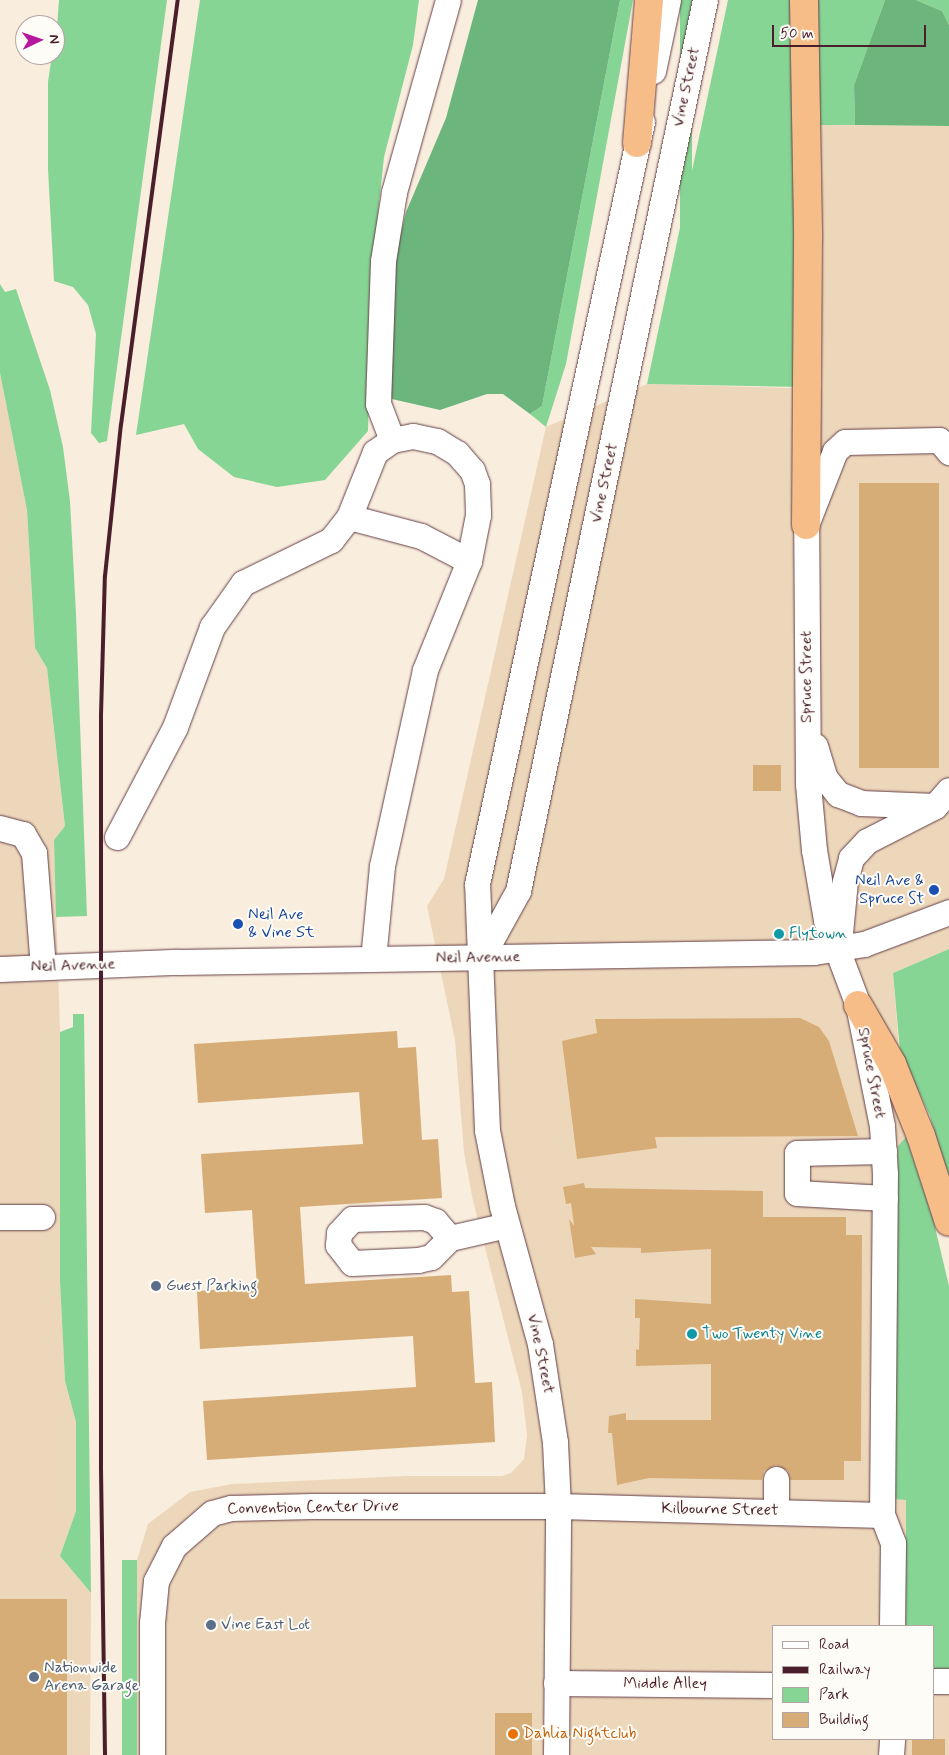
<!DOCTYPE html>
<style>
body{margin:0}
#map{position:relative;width:949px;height:1755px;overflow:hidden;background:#f9eddd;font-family:Mynerve,sans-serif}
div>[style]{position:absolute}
.built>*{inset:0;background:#edd7bb}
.green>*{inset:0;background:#86d594;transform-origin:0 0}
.forest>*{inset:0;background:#6cb67e}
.building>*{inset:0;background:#d7ad77;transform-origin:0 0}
.roads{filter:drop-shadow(0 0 1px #643e46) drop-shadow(0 0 1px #643e46)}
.minor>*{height:25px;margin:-12.5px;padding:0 12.5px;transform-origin:12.5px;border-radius:12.5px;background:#fff}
.highway>*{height:28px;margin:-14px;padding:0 14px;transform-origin:14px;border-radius:14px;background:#f7bd88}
.rail>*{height:4px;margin:-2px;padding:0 2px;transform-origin:2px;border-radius:2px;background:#4a1f2b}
.dots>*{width:14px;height:14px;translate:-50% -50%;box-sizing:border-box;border:2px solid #fdfcf7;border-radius:50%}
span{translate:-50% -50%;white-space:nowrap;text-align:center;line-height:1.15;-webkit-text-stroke:4px #fdfcf7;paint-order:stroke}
.street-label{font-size:16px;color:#4a1f2b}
.transit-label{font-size:16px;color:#164399}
.right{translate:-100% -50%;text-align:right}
.left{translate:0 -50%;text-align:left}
.culture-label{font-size:16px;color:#0d838f}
.service-label{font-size:16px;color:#4e5e75}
.food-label{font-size:16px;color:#c56008}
.legend{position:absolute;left:772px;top:1625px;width:162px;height:115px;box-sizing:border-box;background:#fdfcf7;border:1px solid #b5a4a5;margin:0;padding:6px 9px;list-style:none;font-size:15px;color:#4a1f2b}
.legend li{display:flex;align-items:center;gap:10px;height:25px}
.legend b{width:25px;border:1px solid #b5a4a5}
.north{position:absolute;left:15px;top:15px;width:50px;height:50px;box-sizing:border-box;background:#fdfcf7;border:1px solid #b5a4a5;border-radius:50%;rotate:87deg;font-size:14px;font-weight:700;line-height:20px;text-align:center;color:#4a1f2b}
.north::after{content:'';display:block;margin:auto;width:18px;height:22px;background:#b5179e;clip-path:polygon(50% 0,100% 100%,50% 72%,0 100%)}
.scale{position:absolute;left:772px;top:25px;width:154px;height:22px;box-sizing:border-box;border:2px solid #4a1f2b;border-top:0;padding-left:6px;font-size:15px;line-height:18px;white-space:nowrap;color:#4a1f2b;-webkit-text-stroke:4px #fdfcf7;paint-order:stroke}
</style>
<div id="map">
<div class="built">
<div style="clip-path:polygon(819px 125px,949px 126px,949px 949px,893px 973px,906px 1137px,898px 1146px,894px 1498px,906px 1500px,906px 1626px,773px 1626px,773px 1739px,933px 1739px,933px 1671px,949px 1671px,949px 1755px,137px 1755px,137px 1560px,148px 1524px,190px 1492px,232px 1484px,406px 1476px,502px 1476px,511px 1473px,524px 1459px,527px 1435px,522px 1392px,473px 1201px,464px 1152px,455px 1040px,427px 906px,444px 879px,546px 427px,647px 384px,822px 389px)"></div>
<div style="clip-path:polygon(0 373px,27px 510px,35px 648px,47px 668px,65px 826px,54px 840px,60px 1032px,60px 1281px,65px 1381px,76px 1422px,76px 1511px,60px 1556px,91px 1593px,90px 1755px,0 1755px)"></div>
</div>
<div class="green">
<div style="clip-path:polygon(59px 0,167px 0,107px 441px,99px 443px,91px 433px,96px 334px,88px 305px,73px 287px,54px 281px,48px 169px,48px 82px,52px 55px,55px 55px)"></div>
<div style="clip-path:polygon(200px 0,419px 0,413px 45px,384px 157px,372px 269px,368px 431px,325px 480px,277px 487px,234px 477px,198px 449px,184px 424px,136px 435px)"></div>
<div style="clip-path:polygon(620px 0,633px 0,566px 364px,546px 427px,530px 414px,542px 406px)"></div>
<div style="left:680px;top:0;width:12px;height:359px"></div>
<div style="clip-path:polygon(728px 0,791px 0,800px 387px,647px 384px)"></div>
<div style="clip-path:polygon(818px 0,885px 0,854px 85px,855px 125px,819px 125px)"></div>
<div style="clip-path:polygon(916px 0,949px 0,949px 25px,942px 11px)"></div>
<div style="clip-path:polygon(0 284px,5px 292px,16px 289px,50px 390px,63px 447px,70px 501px,76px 614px,87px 916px,56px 917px,54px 840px,65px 826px,47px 668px,35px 648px,27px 510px,0 373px)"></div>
<div style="clip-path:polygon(949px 949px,949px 1183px,930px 1116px,900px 1051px,893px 973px)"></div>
<div style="clip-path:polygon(73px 1014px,84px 1014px,91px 1593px,60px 1556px,76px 1511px,76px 1422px,65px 1381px,60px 1281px,60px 1032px,73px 1027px)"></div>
<div style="clip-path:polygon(906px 1137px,933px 1219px,949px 1286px,949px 1671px,933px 1671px,933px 1626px,906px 1626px,906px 1500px,894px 1499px,898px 1146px)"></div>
<div style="left:137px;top:1560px;width:195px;height:15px;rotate:90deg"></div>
</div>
<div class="forest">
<div style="clip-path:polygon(478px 0,620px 0,542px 406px,530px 414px,503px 394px,487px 394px,440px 410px,392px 399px,385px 377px,392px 270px,406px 212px,446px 118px)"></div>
<div style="clip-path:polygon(885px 0,916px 0,942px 11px,949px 25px,949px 126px,855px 125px,854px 85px)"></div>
</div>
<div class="building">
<div style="left:859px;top:483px;width:80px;height:285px"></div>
<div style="left:753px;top:765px;width:28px;height:26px"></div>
<div style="clip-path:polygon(800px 1018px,819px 1027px,829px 1041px,858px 1136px,655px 1137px,657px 1148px,577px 1159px,562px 1041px,597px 1033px,595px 1019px)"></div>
<div style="clip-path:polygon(397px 1031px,398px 1048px,416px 1047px,422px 1140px,438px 1139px,442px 1198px,300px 1207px,305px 1284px,451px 1275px,452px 1292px,469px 1291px,475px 1383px,492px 1382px,495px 1442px,207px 1460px,203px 1401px,416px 1387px,413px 1336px,200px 1349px,197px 1291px,257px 1287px,252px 1210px,205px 1213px,201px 1154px,363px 1144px,359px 1092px,198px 1103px,194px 1044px)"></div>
<div style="clip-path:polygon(584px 1183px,585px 1188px,763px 1191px,763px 1217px,846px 1217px,846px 1235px,862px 1235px,861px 1461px,844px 1461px,844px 1480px,790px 1480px,788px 1471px,776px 1465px,764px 1471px,762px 1480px,649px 1478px,617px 1485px,612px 1433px,608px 1433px,609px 1416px,626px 1413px,626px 1420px,711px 1420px,711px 1364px,636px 1366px,636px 1349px,639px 1350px,640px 1318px,635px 1318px,635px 1299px,711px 1304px,711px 1249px,641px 1253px,641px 1248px,591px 1247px,596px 1254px,575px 1258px,569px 1219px,574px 1226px,571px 1203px,566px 1204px,563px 1187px)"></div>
<div style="left:0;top:1599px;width:67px;height:156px"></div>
<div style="left:495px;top:1713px;width:37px;height:42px"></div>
<div style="left:912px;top:1739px;width:33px;height:16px"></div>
</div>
<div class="roads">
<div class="minor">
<div style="left:653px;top:71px;width:73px;rotate:-78.1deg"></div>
<div style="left:392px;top:440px;width:39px;rotate:-111deg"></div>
<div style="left:378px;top:404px;width:143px;rotate:-88deg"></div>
<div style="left:383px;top:261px;width:70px;rotate:-80.9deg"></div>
<div style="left:394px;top:192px;width:199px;rotate:-74.3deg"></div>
<div style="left:349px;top:517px;width:74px;rotate:14.8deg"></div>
<div style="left:421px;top:536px;width:54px;rotate:27.5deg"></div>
<div style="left:815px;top:746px;width:34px;rotate:73deg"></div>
<div style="left:825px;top:778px;width:21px;rotate:51deg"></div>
<div style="left:838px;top:794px;width:25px;rotate:21deg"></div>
<div style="left:861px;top:803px;width:74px;rotate:2.3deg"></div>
<div style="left:0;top:828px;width:24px;rotate:15deg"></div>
<div style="left:23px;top:834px;width:22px;rotate:60deg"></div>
<div style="left:34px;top:853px;width:114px;rotate:85.5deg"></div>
<div style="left:117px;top:837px;width:124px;rotate:-62.2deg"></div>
<div style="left:175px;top:727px;width:107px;rotate:-69.7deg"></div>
<div style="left:212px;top:627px;width:54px;rotate:-54.8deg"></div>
<div style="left:243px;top:583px;width:98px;rotate:-26deg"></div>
<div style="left:331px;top:540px;width:29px;rotate:-52deg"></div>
<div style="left:349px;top:517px;width:70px;rotate:-68.2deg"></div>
<div style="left:375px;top:452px;width:21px;rotate:-35deg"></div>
<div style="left:392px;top:440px;width:21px;rotate:-11deg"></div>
<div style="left:413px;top:436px;width:25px;rotate:12deg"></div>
<div style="left:437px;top:441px;width:23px;rotate:31deg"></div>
<div style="left:457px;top:453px;width:23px;rotate:49deg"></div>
<div style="left:472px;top:470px;width:15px;rotate:70deg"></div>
<div style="left:477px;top:484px;width:31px;rotate:88deg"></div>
<div style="left:478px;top:515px;width:47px;rotate:101.1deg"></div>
<div style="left:469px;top:561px;width:118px;rotate:112deg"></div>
<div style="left:425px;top:670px;width:201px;rotate:102.4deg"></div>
<div style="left:382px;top:866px;width:93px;rotate:95.5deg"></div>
<div style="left:839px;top:944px;width:63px;rotate:-84.6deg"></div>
<div style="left:845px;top:881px;width:24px;rotate:-75deg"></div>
<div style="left:851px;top:858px;width:23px;rotate:-47deg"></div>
<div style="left:867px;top:841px;width:76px;rotate:-27.2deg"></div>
<div style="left:935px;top:806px;width:21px;rotate:-49deg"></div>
<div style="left:481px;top:958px;width:77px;rotate:-61.1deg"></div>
<div style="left:518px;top:891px;width:910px;rotate:-78.15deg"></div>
<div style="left:0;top:969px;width:178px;rotate:-2.3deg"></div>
<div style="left:178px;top:962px;width:636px;rotate:-0.9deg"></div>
<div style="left:814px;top:952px;width:51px;rotate:-9.1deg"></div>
<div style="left:864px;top:944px;width:91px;rotate:-20.6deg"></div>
<div style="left:884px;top:1151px;width:87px;rotate:178.7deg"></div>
<div style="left:797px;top:1153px;width:40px;rotate:90deg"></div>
<div style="left:797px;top:1193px;width:88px;rotate:3.3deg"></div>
<div style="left:0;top:1217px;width:42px"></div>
<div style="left:450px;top:1238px;width:27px;rotate:135deg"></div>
<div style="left:431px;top:1257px;width:13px;rotate:167deg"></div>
<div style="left:418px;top:1260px;width:66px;rotate:177.4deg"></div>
<div style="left:352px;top:1263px;width:23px;rotate:-128deg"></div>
<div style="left:338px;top:1245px;width:12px;rotate:-85deg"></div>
<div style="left:339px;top:1233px;width:19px;rotate:-47deg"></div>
<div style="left:352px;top:1219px;width:72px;rotate:-1.6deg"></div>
<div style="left:424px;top:1217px;width:12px;rotate:20deg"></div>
<div style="left:435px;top:1221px;width:23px;rotate:49deg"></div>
<div style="left:450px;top:1238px;width:58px;rotate:-12.8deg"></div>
<div style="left:776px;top:1511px;width:32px;rotate:-90deg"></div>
<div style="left:892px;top:1626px;width:83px;rotate:-89.3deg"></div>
<div style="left:893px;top:1543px;width:30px;rotate:-111deg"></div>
<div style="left:882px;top:1515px;width:341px;rotate:-89.5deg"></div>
<div style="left:885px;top:1174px;width:48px;rotate:-93.6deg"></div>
<div style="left:882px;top:1126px;width:123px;rotate:-101.2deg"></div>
<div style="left:858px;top:1005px;width:91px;rotate:-110.6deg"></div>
<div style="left:826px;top:920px;width:71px;rotate:-99.7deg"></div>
<div style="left:814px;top:850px;width:66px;rotate:-95.2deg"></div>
<div style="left:808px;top:784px;width:259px;rotate:-90.4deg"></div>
<div style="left:806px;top:525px;width:79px;rotate:-68.6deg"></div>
<div style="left:835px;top:451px;width:13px;rotate:-42deg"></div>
<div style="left:845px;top:442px;width:94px;rotate:-1.2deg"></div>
<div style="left:939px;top:440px;width:16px;rotate:50deg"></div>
<div style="left:933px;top:1681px;width:16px"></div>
<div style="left:556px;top:1683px;width:217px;rotate:0.5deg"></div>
<div style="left:152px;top:1755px;width:132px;rotate:-90deg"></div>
<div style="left:152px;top:1623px;width:42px;rotate:-84.6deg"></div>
<div style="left:156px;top:1581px;width:39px;rotate:-63deg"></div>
<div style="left:174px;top:1546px;width:50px;rotate:-41deg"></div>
<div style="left:212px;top:1513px;width:20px;rotate:-15deg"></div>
<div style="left:231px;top:1508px;width:81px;rotate:-1.4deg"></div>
<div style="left:312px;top:1506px;width:246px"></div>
<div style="left:558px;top:1506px;width:324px;rotate:1.6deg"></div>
<div style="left:556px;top:1755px;width:249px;rotate:-89.5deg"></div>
<div style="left:558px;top:1506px;width:64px;rotate:-92.7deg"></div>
<div style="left:555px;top:1442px;width:99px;rotate:-98.7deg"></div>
<div style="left:540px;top:1344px;width:143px;rotate:-105.4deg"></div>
<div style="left:502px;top:1206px;width:77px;rotate:-101.2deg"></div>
<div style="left:487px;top:1130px;width:246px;rotate:-92.3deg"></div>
<div style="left:477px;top:884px;width:780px;rotate:-77.78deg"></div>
<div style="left:891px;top:1755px;width:16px;rotate:-86deg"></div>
</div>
<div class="highway">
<div style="left:804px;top:0;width:240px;rotate:89deg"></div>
<div style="left:808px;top:240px;width:285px;rotate:90.4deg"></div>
<div style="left:637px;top:143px;width:144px;rotate:-85.2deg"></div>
<div style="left:858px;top:1005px;width:68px;rotate:60deg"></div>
<div style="left:892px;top:1064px;width:78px;rotate:68.1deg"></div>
<div style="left:921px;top:1136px;width:90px;rotate:72deg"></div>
</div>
</div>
<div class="rail">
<div style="left:105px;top:1755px;width:289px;rotate:-90.8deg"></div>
<div style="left:101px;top:1466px;width:751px;rotate:-90deg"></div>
<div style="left:101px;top:715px;width:139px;rotate:-88.4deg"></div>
<div style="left:105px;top:576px;width:152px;rotate:-84deg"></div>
<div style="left:121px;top:425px;width:429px;rotate:-82.4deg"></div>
</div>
<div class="dots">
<div style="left:934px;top:890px;background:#1a4fb4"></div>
<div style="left:238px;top:924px;background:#1a4fb4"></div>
<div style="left:779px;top:934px;background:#0f9aa8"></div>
<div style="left:156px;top:1286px;background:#5c6f8a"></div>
<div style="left:692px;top:1334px;background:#0f9aa8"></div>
<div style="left:211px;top:1625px;background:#5c6f8a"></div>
<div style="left:34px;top:1677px;background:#5c6f8a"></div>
<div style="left:513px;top:1734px;background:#e8710a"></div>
</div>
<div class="street-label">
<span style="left:687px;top:87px;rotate:-78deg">Vine Street</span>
<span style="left:605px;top:483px;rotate:-78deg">Vine Street</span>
<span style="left:807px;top:677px;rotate:-90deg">Spruce Street</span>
<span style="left:478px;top:958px;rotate:-1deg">Neil Avenue</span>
<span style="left:73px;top:966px;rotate:-2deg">Neil Avenue</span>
<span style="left:871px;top:1073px;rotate:79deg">Spruce Street</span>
<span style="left:540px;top:1354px;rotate:78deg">Vine Street</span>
<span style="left:313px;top:1508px;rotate:-1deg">Convention Center Drive</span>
<span style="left:720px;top:1510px;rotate:1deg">Kilbourne Street</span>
<span style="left:665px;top:1684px">Middle Alley</span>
</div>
<div class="transit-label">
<span class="right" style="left:924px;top:890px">Neil Ave &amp;<br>Spruce St</span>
<span class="left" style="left:248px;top:924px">Neil Ave<br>&amp; Vine St</span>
</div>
<div class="culture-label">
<span class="left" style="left:789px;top:934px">Flytown</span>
<span class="left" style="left:702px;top:1334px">Two Twenty Vine</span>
</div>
<div class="service-label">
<span class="left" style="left:166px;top:1286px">Guest Parking</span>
<span class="left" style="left:221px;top:1625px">Vine East Lot</span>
<span class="left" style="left:44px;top:1677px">Nationwide<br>Arena Garage</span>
</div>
<div class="food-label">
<span class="left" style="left:523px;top:1734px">Dahlia Nightclub</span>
</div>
<ul class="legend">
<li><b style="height:6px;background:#fff"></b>Road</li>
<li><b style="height:6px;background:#4a1f2b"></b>Railway</li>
<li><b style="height:14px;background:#86d594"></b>Park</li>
<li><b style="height:14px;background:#d7ad77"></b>Building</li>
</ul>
<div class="north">N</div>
<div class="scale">50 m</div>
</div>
